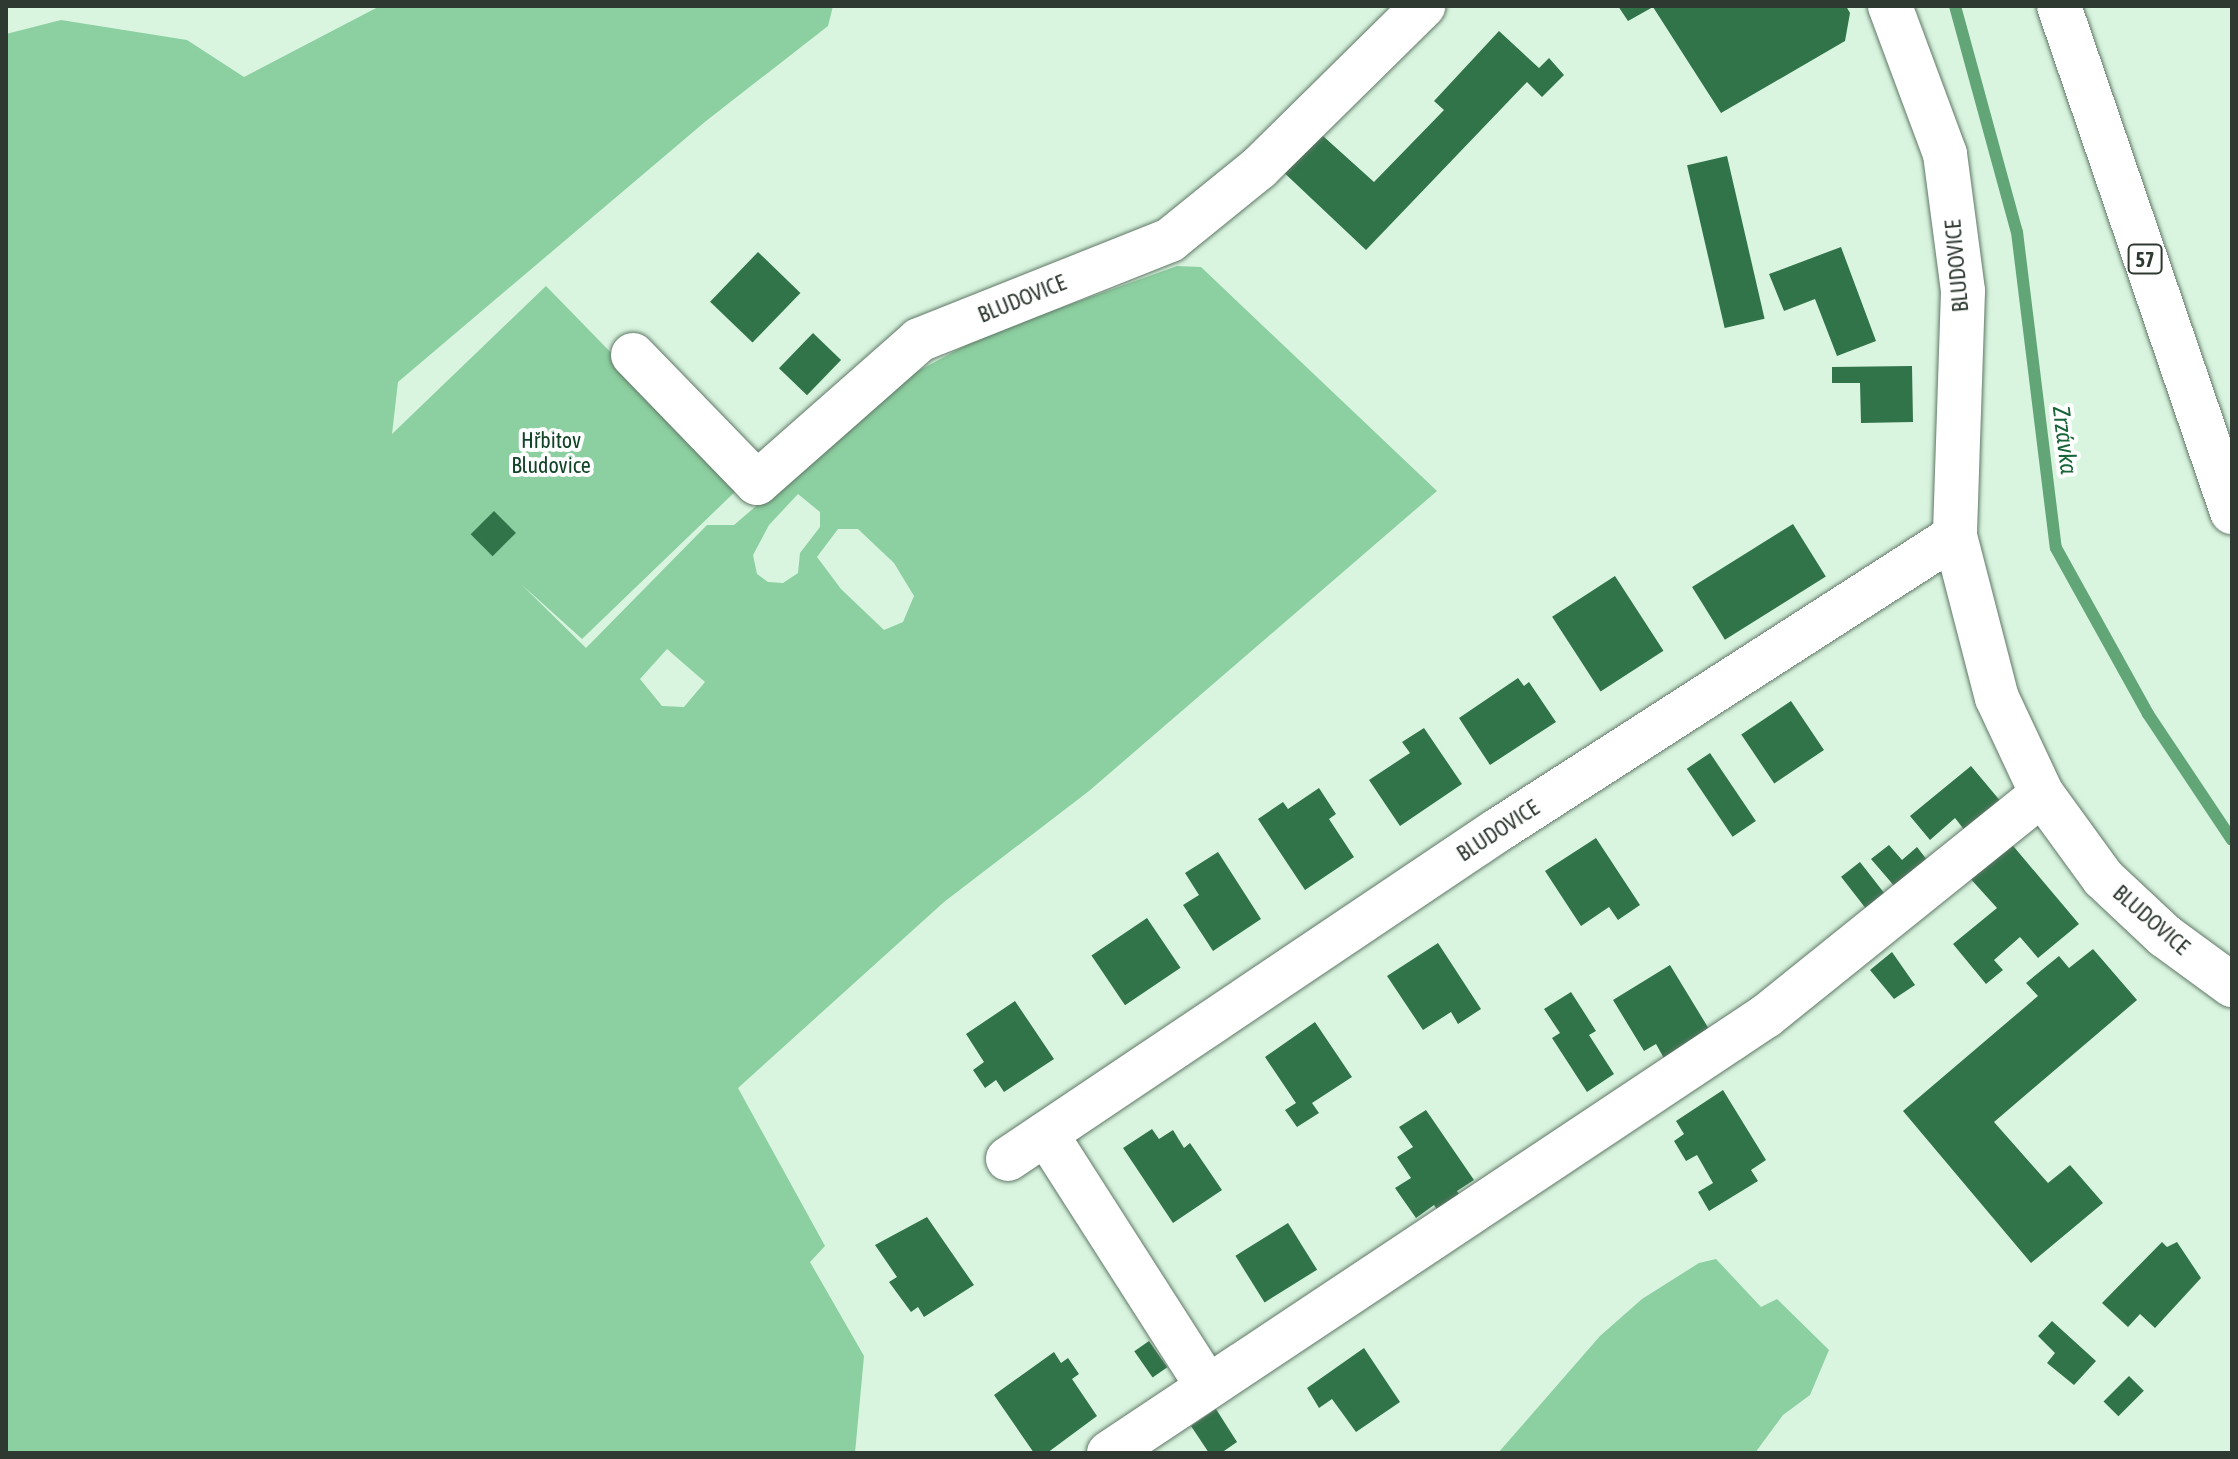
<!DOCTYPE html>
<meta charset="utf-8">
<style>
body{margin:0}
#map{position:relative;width:2238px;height:1459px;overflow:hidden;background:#d9f5e0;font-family:"Asap Condensed",sans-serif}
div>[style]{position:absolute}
.green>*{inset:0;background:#8ccfa0}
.stream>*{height:12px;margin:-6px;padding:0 6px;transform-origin:6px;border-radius:6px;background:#62a577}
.building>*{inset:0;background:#31744a;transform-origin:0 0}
.roads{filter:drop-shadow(0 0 2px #607866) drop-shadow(0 0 2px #607866)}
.minor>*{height:44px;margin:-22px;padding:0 22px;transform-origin:22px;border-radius:22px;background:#fff}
.major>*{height:44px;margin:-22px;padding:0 22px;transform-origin:22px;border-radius:22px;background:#fff}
span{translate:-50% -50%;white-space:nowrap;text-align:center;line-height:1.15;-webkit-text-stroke:8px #fff;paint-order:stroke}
.shield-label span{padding:2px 6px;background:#fff;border:2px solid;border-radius:6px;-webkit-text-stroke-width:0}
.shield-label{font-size:20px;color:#2e3931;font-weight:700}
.street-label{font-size:22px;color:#2e3931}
.park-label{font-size:22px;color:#114426}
.water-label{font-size:24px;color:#196438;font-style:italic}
.frame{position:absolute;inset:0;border:8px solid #2e3931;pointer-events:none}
</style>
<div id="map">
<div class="green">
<div style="clip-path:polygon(evenodd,380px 6px,833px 6px,828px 26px,706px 121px,398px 382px,392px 434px,546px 286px,741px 486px,582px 639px,521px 584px,586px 648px,707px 525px,734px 525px,905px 378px,985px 335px,1177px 266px,1201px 267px,1437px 491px,1089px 791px,944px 902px,738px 1088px,825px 1246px,810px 1262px,864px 1356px,855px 1453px,6px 1453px,6px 34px,61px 20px,187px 40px,244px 77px,380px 6px,798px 494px,820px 512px,820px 527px,800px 553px,798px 573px,783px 583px,768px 582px,757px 574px,753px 555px,769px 525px,798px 494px,380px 6px,838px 529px,858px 529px,894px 563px,914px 596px,903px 622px,884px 630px,841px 589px,817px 557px,838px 529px,380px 6px,667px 649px,705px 682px,684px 707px,662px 706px,640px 679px,667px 649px)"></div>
<div style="clip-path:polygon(1716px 1259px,1761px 1307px,1777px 1299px,1829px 1350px,1810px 1395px,1783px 1415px,1755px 1453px,1498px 1453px,1600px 1336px,1642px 1299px,1699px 1263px)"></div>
</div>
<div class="stream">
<div style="left:1955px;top:6px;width:234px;rotate:74.7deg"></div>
<div style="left:2017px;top:232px;width:318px;rotate:83deg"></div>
<div style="left:2056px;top:548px;width:190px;rotate:61deg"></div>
<div style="left:2148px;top:714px;width:151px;rotate:56.3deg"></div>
</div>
<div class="building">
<div style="clip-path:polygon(1618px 6px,1846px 6px,1850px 13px,1845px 41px,1721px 113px,1653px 7px,1628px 21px)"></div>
<div style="clip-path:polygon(1499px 31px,1539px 68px,1549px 58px,1564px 75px,1542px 97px,1527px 82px,1366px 250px,1277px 166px,1313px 127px,1374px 182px,1444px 110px,1434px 101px)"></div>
<div style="left:1727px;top:156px;width:167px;height:41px;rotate:77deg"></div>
<div style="clip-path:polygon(1841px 247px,1876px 341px,1837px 356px,1815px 299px,1784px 311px,1769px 274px)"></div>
<div style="left:758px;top:252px;width:59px;height:69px;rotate:44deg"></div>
<div style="left:813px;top:333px;width:39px;height:49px;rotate:44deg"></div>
<div style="clip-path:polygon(1912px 366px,1913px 422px,1861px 423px,1860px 383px,1832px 383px,1832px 367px)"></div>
<div style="left:494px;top:511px;width:31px;height:33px;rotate:45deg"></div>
<div style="left:1793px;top:524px;width:62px;height:119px;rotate:58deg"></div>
<div style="left:1615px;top:576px;width:89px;height:75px;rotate:57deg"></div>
<div style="clip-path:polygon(1518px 678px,1524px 686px,1529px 682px,1556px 722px,1490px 765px,1459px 718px)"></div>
<div style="left:1791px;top:701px;width:59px;height:60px;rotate:56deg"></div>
<div style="clip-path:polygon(1424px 728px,1462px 784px,1400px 826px,1369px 780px,1410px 753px,1402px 742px)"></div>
<div style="left:1710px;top:753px;width:82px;height:28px;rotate:56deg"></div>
<div style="clip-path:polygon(1971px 766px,2002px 803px,1966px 832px,1955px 818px,1930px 840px,1910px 816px)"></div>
<div style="clip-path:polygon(1319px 788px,1336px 814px,1329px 819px,1354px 857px,1305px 890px,1258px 819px,1283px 802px,1288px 809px)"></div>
<div style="clip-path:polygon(1596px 838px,1640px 905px,1618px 920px,1609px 907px,1581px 926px,1545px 871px)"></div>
<div style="clip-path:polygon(2009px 841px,2079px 924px,2038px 958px,2020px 937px,1994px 960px,2003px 970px,1986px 984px,1953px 944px,1997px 908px,1968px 876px)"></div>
<div style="clip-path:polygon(1889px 845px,1902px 860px,1917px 847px,1927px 860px,1896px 888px,1871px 859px)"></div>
<div style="clip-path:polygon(1218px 852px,1261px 919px,1213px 951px,1183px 905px,1199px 895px,1185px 873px)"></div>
<div style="left:1860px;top:862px;width:43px;height:24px;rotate:52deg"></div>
<div style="left:1147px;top:918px;width:60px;height:67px;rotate:56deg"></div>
<div style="clip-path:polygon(1438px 943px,1481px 1009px,1458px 1024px,1451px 1012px,1423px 1030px,1387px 976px)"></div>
<div style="clip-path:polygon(2093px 949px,2137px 1000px,1994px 1122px,2048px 1183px,2070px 1165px,2103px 1203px,2031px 1263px,1903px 1111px,2038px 996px,2026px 983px,2059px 956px,2069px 968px)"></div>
<div style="clip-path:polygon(1892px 952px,1915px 985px,1894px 999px,1870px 970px)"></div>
<div style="clip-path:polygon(1670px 965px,1712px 1034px,1665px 1060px,1656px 1044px,1644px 1051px,1613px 1000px)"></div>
<div style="clip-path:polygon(1571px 992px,1596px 1031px,1589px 1035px,1614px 1074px,1587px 1092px,1552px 1038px,1560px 1033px,1544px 1009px)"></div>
<div style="clip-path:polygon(1015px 1001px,1054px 1059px,1004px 1092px,996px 1080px,985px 1088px,973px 1070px,984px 1062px,966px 1034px)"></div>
<div style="clip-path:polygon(1315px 1022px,1352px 1077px,1312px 1103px,1319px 1113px,1297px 1127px,1285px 1110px,1296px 1103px,1265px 1057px)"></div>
<div style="clip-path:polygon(1723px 1090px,1766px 1160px,1751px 1170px,1758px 1181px,1709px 1211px,1698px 1192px,1713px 1183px,1697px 1155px,1686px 1161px,1674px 1141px,1684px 1134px,1676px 1121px)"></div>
<div style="clip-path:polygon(1426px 1110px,1474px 1180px,1457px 1191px,1463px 1200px,1440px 1214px,1434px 1205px,1416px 1218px,1395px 1188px,1411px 1178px,1397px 1157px,1413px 1147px,1399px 1127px)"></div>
<div style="clip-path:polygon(1152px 1129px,1159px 1139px,1173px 1130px,1184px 1148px,1190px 1143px,1222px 1190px,1173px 1223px,1123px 1148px)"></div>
<div style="clip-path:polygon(927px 1217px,974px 1285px,924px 1317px,918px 1307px,911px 1312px,889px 1282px,897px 1277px,875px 1245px)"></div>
<div style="left:1288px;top:1223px;width:55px;height:62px;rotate:58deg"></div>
<div style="clip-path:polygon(2162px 1242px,2167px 1247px,2177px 1242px,2201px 1278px,2155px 1328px,2140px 1314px,2128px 1327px,2102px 1303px)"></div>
<div style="clip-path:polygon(2052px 1321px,2096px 1361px,2074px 1385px,2047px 1363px,2055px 1353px,2038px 1336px)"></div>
<div style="left:1149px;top:1341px;width:32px;height:18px;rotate:55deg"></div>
<div style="clip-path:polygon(1364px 1348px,1400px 1402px,1356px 1432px,1332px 1399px,1319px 1408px,1307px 1388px)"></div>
<div style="clip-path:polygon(1054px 1352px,1061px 1363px,1068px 1358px,1079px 1374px,1072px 1379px,1097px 1416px,1047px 1453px,1034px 1453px,994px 1395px)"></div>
<div style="left:2129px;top:1376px;width:21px;height:36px;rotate:45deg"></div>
<div style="clip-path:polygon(1216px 1409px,1237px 1442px,1221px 1453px,1209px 1453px,1191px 1426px)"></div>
</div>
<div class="roads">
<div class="minor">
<div style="left:1890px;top:6px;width:158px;rotate:69.6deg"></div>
<div style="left:1945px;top:154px;width:138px;rotate:82.5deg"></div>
<div style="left:1963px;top:291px;width:245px;rotate:91.9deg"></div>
<div style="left:1955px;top:536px;width:167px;rotate:75.5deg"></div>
<div style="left:1997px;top:698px;width:106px;rotate:64.9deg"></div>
<div style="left:2042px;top:794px;width:104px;rotate:54deg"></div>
<div style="left:2103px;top:878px;width:85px;rotate:43.1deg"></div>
<div style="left:2165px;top:936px;width:83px;rotate:36.2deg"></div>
<div style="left:633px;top:355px;width:178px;rotate:45.9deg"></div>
<div style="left:757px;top:483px;width:216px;rotate:-41.4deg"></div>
<div style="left:919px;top:340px;width:270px;rotate:-21.7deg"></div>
<div style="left:1170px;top:240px;width:114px;rotate:-39deg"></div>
<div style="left:1259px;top:168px;width:231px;rotate:-44.6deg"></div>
<div style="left:1046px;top:1134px;width:300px;rotate:57.4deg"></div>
<div style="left:1008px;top:1159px;width:590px;rotate:-33.88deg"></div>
<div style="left:1498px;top:830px;width:543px;rotate:-32.75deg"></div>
<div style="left:1109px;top:1453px;width:789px;rotate:-33.63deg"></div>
<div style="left:1766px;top:1016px;width:354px;rotate:-38.8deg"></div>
</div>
<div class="major">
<div style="left:2059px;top:6px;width:535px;rotate:71.12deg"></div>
</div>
</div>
<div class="shield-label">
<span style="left:2145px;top:259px">57</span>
</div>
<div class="street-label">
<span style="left:1957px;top:266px;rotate:-95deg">BLUDOVICE</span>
<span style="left:1022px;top:299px;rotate:-22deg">BLUDOVICE</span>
<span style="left:1498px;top:831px;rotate:-33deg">BLUDOVICE</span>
<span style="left:2151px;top:920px;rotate:41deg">BLUDOVICE</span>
</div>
<div class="park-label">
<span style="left:551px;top:453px">Hřbitov<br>Bludovice</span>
</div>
<div class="water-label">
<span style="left:2065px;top:440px;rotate:83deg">Zrzávka</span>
</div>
<div class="frame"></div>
</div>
